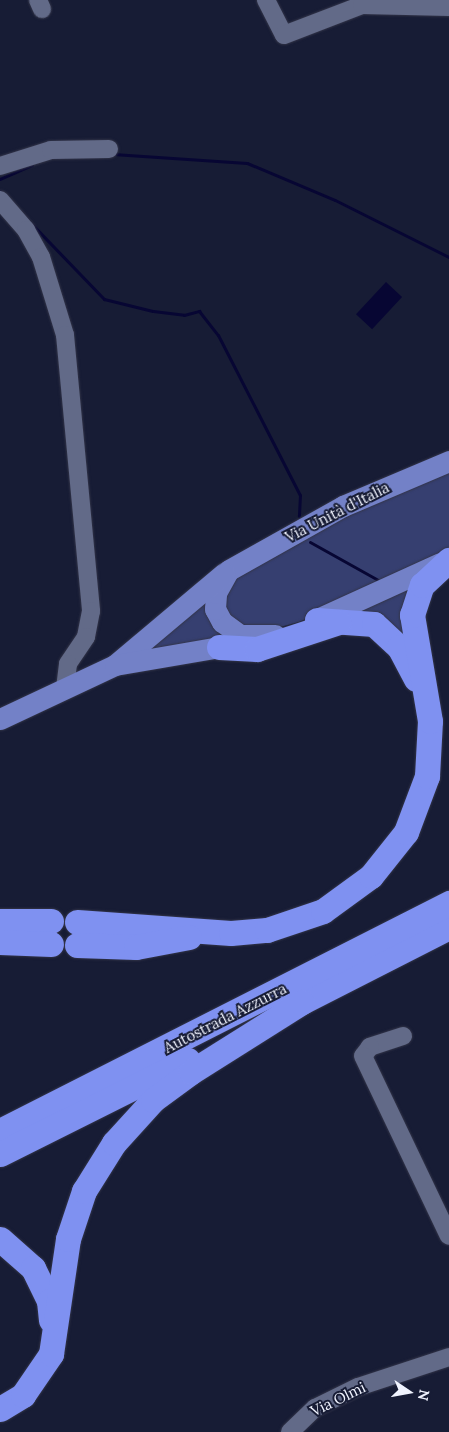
<!DOCTYPE html>
<meta charset="utf-8">
<style>
body{margin:0}
#map{position:relative;width:449px;height:1432px;overflow:hidden;background:#171c35;font-family:Lora,serif}
div>[style]{position:absolute}
.green>*{inset:0;background:#363f70}
.water>*{inset:0;background:#070633;transform-origin:0 0}
.stream>*{height:3px;margin:-1.5px;padding:0 1.5px;transform-origin:1.5px;border-radius:1.5px;background:#070633}
.roads{filter:drop-shadow(0 0 1px #333549) drop-shadow(0 0 1px #333549)}
.minor>*{height:18px;margin:-9px;padding:0 9px;transform-origin:9px;border-radius:9px;background:#626a88}
.major>*{height:21px;margin:-10.5px;padding:0 10.5px;transform-origin:10.5px;border-radius:10.5px;background:#7381c7}
.highway>*{height:25px;margin:-12.5px;padding:0 12.5px;transform-origin:12.5px;border-radius:12.5px;background:#7f91f1}
span{translate:-50% -50%;white-space:nowrap;text-align:center;line-height:1.15;-webkit-text-stroke:4px #171c35;paint-order:stroke}
.street-label{font-size:15px;color:#f0f3fe}
.north{position:absolute;left:384px;top:1367px;width:50px;height:50px;-webkit-text-stroke:4px #171c35;paint-order:stroke;rotate:102deg;font-size:14px;font-weight:700;line-height:20px;text-align:center;color:#f0f3fe}
.north::after{content:'';display:block;margin:auto;width:18px;height:22px;background:#f0f3fe;clip-path:polygon(50% 0,100% 100%,50% 72%,0 100%)}
</style>
<div id="map">
<div class="green">
<div style="clip-path:polygon(449px 470px,449px 552px,299px 622px,276px 628px,234px 624px,220px 597px,229px 579px,298px 535px)"></div>
<div style="clip-path:polygon(409px 581px,413px 650px,355px 606px)"></div>
<div style="clip-path:polygon(209px 590px,233px 639px,141px 652px)"></div>
</div>
<div class="water">
<div style="left:386px;top:282px;width:22px;height:44px;rotate:43deg"></div>
</div>
<div class="stream">
<div style="left:113px;top:154px;width:134px;rotate:3.8deg"></div>
<div style="left:247px;top:163px;width:95px;rotate:22.8deg"></div>
<div style="left:335px;top:200px;width:127px;rotate:26.6deg"></div>
<div style="left:0;top:179px;width:35px;rotate:-24deg"></div>
<div style="left:0;top:191px;width:150px;rotate:46.1deg"></div>
<div style="left:104px;top:299px;width:50px;rotate:13.8deg"></div>
<div style="left:153px;top:311px;width:31px;rotate:7deg"></div>
<div style="left:184px;top:315px;width:16px;rotate:-15deg"></div>
<div style="left:199px;top:311px;width:31px;rotate:52deg"></div>
<div style="left:218px;top:335px;width:180px;rotate:62.9deg"></div>
<div style="left:300px;top:495px;width:21px;rotate:93deg"></div>
<div style="left:310px;top:542px;width:78px;rotate:29.2deg"></div>
</div>
<div class="roads">
<div class="minor">
<div style="left:38px;top:0;width:10px;rotate:66deg"></div>
<div style="left:266px;top:0;width:39px;rotate:63deg"></div>
<div style="left:284px;top:35px;width:84px;rotate:-21deg"></div>
<div style="left:362px;top:5px;width:87px;rotate:1.3deg"></div>
<div style="left:0;top:166px;width:53px;rotate:-17.4deg"></div>
<div style="left:51px;top:150px;width:58px;rotate:-1deg"></div>
<div style="left:0;top:200px;width:40px;rotate:49deg"></div>
<div style="left:26px;top:230px;width:31px;rotate:61deg"></div>
<div style="left:41px;top:257px;width:82px;rotate:72.9deg"></div>
<div style="left:65px;top:335px;width:277px;rotate:84.6deg"></div>
<div style="left:91px;top:611px;width:26px;rotate:101deg"></div>
<div style="left:86px;top:637px;width:32px;rotate:124deg"></div>
<div style="left:68px;top:664px;width:25px;rotate:97deg"></div>
<div style="left:403px;top:1036px;width:35px;rotate:162deg"></div>
<div style="left:370px;top:1047px;width:11px;rotate:128deg"></div>
<div style="left:363px;top:1056px;width:199px;rotate:64.5deg"></div>
<div style="left:290px;top:1432px;width:35px;rotate:-44deg"></div>
<div style="left:315px;top:1408px;width:48px;rotate:-26deg"></div>
<div style="left:358px;top:1387px;width:96px;rotate:-18.2deg"></div>
</div>
<div class="major">
<div style="left:315px;top:620px;width:137px;rotate:-24.5deg"></div>
<div style="left:275px;top:635px;width:35px;rotate:180deg"></div>
<div style="left:240px;top:635px;width:22px;rotate:-144deg"></div>
<div style="left:222px;top:622px;width:15px;rotate:-118deg"></div>
<div style="left:215px;top:609px;width:16px;rotate:-86deg"></div>
<div style="left:216px;top:593px;width:26px;rotate:-61deg"></div>
<div style="left:229px;top:570px;width:131px;rotate:-29.3deg"></div>
<div style="left:343px;top:506px;width:115px;rotate:-23deg"></div>
<div style="left:116px;top:664px;width:141px;rotate:-40.1deg"></div>
<div style="left:0;top:719px;width:127px;rotate:-25.2deg"></div>
<div style="left:115px;top:665px;width:123px;rotate:-9.8deg"></div>
</div>
<div class="highway">
<div style="left:317px;top:620px;width:57px;rotate:4deg"></div>
<div style="left:374px;top:624px;width:34px;rotate:43deg"></div>
<div style="left:399px;top:647px;width:36px;rotate:62deg"></div>
<div style="left:219px;top:647px;width:38px;rotate:3deg"></div>
<div style="left:257px;top:649px;width:86px;rotate:-18.2deg"></div>
<div style="left:0;top:921px;width:51px"></div>
<div style="left:77px;top:922px;width:154px;rotate:4.1deg"></div>
<div style="left:231px;top:933px;width:36px;rotate:-5deg"></div>
<div style="left:267px;top:930px;width:59px;rotate:-18.7deg"></div>
<div style="left:323px;top:911px;width:59px;rotate:-36.1deg"></div>
<div style="left:371px;top:876px;width:56px;rotate:-51.5deg"></div>
<div style="left:406px;top:832px;width:60px;rotate:-69.4deg"></div>
<div style="left:427px;top:776px;width:55px;rotate:-86.9deg"></div>
<div style="left:430px;top:721px;width:108px;rotate:-99.6deg"></div>
<div style="left:412px;top:615px;width:32px;rotate:-72deg"></div>
<div style="left:422px;top:585px;width:37px;rotate:-43deg"></div>
<div style="left:0;top:942px;width:51px;rotate:2.2deg"></div>
<div style="left:77px;top:945px;width:59px;rotate:1.9deg"></div>
<div style="left:136px;top:947px;width:54px;rotate:-10.7deg"></div>
<div style="left:288px;top:1009px;width:181px;rotate:-27deg"></div>
<div style="left:0;top:1131px;width:504px;rotate:-26.92deg"></div>
<div style="left:0;top:1154px;width:210px;rotate:-26.6deg"></div>
<div style="left:0;top:1239px;width:44px;rotate:41.3deg"></div>
<div style="left:33px;top:1268px;width:37px;rotate:64deg"></div>
<div style="left:49px;top:1301px;width:19px;rotate:84deg"></div>
<div style="left:0;top:1409px;width:27px;rotate:-31deg"></div>
<div style="left:23px;top:1395px;width:50px;rotate:-55.7deg"></div>
<div style="left:51px;top:1354px;width:116px;rotate:-81.6deg"></div>
<div style="left:68px;top:1239px;width:51px;rotate:-71.6deg"></div>
<div style="left:84px;top:1191px;width:57px;rotate:-58deg"></div>
<div style="left:114px;top:1143px;width:58px;rotate:-47.8deg"></div>
<div style="left:153px;top:1100px;width:47px;rotate:-36.4deg"></div>
<div style="left:191px;top:1072px;width:131px;rotate:-32.2deg"></div>
</div>
</div>
<div class="street-label">
<span style="left:337px;top:512px;rotate:-27deg">Via Unità d'Italia</span>
<span style="left:225px;top:1018px;rotate:-27deg">Autostrada Azzurra</span>
<span style="left:338px;top:1399px;rotate:-26deg">Via Olmi</span>
</div>
<div class="north">N</div>
</div>
